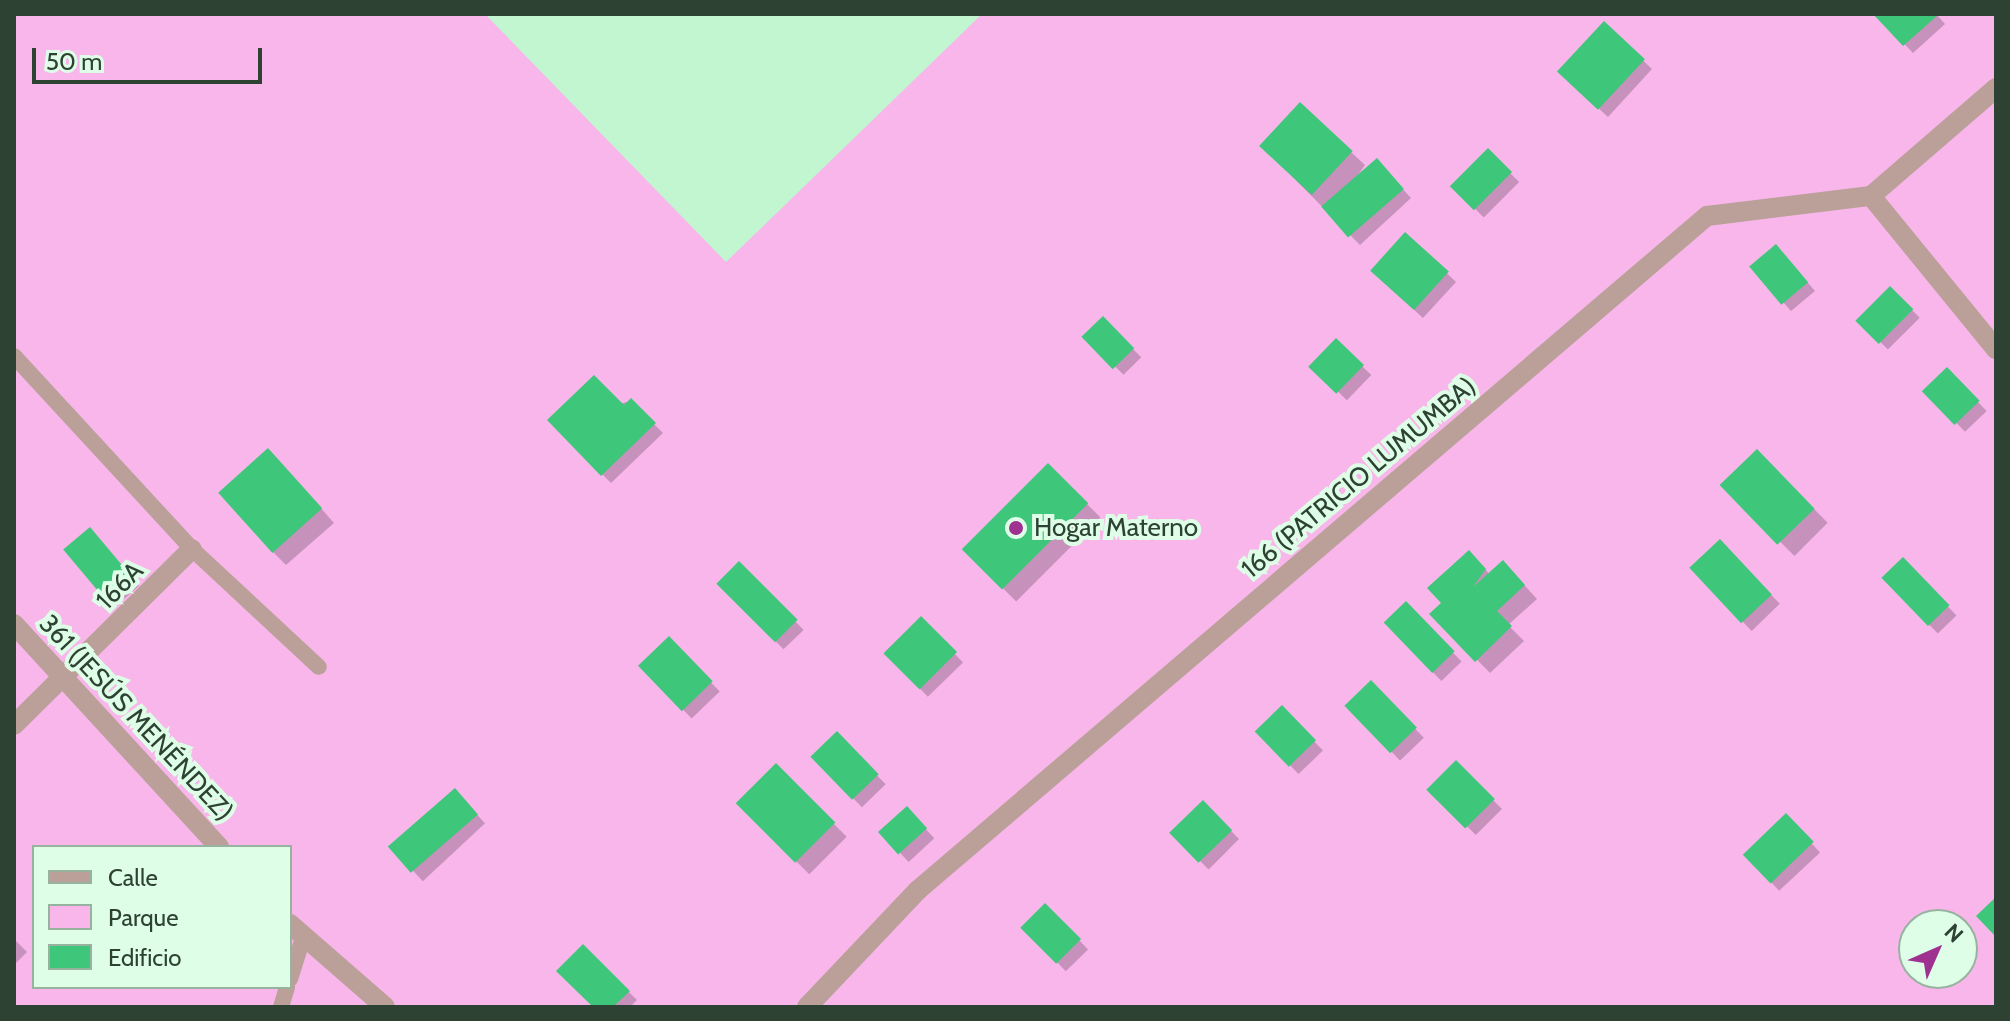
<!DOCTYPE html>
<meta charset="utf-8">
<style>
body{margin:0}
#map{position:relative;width:2010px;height:1021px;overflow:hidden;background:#c1f6d1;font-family:Cabin,sans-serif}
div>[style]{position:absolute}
.green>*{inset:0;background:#f8b6ea}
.shadow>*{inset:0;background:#0003;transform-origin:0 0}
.building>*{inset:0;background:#3ec77a;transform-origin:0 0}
.lane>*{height:16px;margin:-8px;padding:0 8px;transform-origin:8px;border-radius:8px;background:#bba09a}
.street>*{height:20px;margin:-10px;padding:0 10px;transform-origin:10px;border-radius:10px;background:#bba09a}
.dots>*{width:22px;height:22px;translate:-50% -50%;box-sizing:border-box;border:4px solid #defee7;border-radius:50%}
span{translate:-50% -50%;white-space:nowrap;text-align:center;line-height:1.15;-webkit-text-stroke:8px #defee7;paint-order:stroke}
.street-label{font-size:26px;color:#2d4233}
.poi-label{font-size:26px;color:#2d4233}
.left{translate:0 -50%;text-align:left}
.frame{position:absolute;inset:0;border:16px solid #2d4233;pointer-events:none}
.legend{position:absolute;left:32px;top:845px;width:260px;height:144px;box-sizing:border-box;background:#defee7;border:2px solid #97b39f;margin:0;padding:10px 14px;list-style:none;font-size:24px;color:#2d4233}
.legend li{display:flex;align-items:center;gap:16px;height:40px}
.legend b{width:40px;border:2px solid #97b39f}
.north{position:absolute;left:1898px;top:909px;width:80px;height:80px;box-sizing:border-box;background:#defee7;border:2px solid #97b39f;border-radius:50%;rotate:45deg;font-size:22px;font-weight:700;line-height:32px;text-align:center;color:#2d4233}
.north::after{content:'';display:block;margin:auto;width:28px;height:36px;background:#9f3190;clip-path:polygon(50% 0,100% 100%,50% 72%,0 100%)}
.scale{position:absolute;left:32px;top:48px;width:230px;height:36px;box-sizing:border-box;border:4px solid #2d4233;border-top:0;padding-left:10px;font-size:24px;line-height:28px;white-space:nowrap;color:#2d4233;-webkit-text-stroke:6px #defee7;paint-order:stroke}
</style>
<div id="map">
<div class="green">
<div style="clip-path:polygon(evenodd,14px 14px,485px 14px,726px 262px,982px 14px,1996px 14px,1996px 1007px,14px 1007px,14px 14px,34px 847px,290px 847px,290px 987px,34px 987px,34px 847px,14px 14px,1914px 925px,1962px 925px,1962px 973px,1914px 973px,1914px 925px)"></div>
</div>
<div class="shadow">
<div style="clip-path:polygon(1876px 14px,1936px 14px,1945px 24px,1913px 53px)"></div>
<div style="clip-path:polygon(1604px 23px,1652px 69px,1608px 117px,1568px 80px)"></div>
<div style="clip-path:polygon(1300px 105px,1365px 165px,1351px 185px,1385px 170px,1411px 198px,1360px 245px,1275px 159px)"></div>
<div style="left:1488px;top:151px;width:44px;height:50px;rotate:45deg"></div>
<div style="clip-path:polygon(1406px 234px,1456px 282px,1423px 318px,1380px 279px)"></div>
<div style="clip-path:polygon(1784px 255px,1815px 291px,1791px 311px,1752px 267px)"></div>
<div style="left:1890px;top:288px;width:42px;height:45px;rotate:45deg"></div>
<div style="left:1103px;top:319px;width:54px;height:25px;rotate:45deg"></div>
<div style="left:1336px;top:341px;width:49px;height:35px;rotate:44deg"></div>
<div style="left:1947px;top:370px;width:57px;height:30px;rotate:46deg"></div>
<div style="clip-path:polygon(631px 401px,663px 433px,611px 483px,549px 421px)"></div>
<div style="left:1757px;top:452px;width:100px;height:47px;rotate:45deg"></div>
<div style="clip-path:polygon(281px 463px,334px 523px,286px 565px,273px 552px)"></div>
<div style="left:1048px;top:465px;width:74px;height:119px;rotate:45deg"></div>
<div style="clip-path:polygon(98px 538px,139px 586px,116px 606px,67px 550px)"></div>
<div style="left:1720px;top:542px;width:86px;height:39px;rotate:46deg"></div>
<div style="left:1903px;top:560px;width:77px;height:26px;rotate:46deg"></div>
<div style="left:739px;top:563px;width:93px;height:28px;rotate:46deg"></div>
<div style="clip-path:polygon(1482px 565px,1490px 575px,1516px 576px,1537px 599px,1508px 625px,1524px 641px,1490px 673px,1432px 614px)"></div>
<div style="left:1406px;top:604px;width:80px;height:28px;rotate:46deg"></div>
<div style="left:920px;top:618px;width:62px;height:49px;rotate:46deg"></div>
<div style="left:669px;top:639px;width:73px;height:39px;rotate:46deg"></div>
<div style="left:1371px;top:683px;width:76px;height:33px;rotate:46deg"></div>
<div style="left:1282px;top:708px;width:59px;height:34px;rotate:46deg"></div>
<div style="left:837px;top:734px;width:70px;height:33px;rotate:46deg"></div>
<div style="left:1456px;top:763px;width:65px;height:37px;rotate:45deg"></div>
<div style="left:776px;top:766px;width:100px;height:53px;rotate:45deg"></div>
<div style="left:455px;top:791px;width:44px;height:85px;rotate:47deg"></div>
<div style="left:1203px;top:803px;width:51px;height:43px;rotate:45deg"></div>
<div style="left:907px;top:809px;width:40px;height:35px;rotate:47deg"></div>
<div style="left:1786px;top:816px;width:50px;height:56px;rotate:47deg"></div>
<div style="left:1045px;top:905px;width:62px;height:31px;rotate:46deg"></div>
<div style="clip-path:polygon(14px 939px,27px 952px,14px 965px)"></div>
<div style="clip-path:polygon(583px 947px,637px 1000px,630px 1007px,596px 1007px)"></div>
</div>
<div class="building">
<div style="clip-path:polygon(1873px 14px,1939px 14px,1903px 46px)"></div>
<div style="left:1604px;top:21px;width:56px;height:69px;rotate:43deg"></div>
<div style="left:1300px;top:102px;width:72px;height:60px;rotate:43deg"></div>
<div style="left:1488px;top:148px;width:34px;height:54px;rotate:45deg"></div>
<div style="left:1377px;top:158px;width:41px;height:74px;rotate:49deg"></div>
<div style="left:1405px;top:232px;width:59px;height:52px;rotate:42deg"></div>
<div style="left:1776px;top:244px;width:50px;height:35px;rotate:50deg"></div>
<div style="left:1890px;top:286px;width:33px;height:49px;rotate:45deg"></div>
<div style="left:1103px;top:316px;width:45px;height:30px;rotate:46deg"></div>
<div style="left:1336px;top:338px;width:39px;height:40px;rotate:44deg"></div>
<div style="left:1947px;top:367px;width:47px;height:35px;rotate:46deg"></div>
<div style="clip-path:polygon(594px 375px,624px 405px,631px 398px,656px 423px,601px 476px,547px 420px)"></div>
<div style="left:268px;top:448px;width:81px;height:67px;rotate:48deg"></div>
<div style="left:1757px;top:449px;width:83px;height:52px;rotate:46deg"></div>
<div style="left:1048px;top:463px;width:57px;height:122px;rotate:45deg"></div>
<div style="left:90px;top:527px;width:65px;height:35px;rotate:50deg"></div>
<div style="left:1720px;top:539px;width:76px;height:42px;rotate:47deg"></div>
<div style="clip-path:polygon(1469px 550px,1486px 569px,1473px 587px,1503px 560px,1525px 585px,1497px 611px,1512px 626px,1475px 662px,1429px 614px,1441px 603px,1427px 588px)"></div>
<div style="left:1903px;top:557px;width:67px;height:30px;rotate:46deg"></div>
<div style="left:739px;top:561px;width:83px;height:32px;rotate:45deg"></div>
<div style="left:1406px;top:601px;width:70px;height:31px;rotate:46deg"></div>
<div style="left:921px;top:616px;width:51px;height:53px;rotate:45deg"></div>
<div style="left:669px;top:636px;width:63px;height:43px;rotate:46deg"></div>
<div style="left:1371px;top:680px;width:66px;height:37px;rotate:46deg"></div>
<div style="left:1282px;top:705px;width:49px;height:38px;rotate:46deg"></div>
<div style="left:837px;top:731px;width:60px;height:37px;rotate:46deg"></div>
<div style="left:1456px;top:760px;width:55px;height:42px;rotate:45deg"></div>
<div style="left:776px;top:763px;width:84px;height:57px;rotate:45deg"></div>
<div style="left:455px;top:788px;width:35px;height:89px;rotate:49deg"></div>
<div style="left:1203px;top:800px;width:42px;height:47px;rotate:46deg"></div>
<div style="left:907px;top:806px;width:30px;height:39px;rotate:48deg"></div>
<div style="left:1786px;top:813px;width:40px;height:60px;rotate:46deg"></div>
<div style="clip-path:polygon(1996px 897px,1996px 937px,1976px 916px)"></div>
<div style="left:1045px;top:903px;width:51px;height:35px;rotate:45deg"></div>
<div style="clip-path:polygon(583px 944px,630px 991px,613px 1007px,593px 1007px,556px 971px)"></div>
</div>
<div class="lane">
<div style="left:14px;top:356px;width:263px;rotate:47.3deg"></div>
<div style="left:192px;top:549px;width:173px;rotate:42.9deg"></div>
<div style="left:290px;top:979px;width:43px;rotate:-72.4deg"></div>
<div style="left:281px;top:1007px;width:21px;rotate:-73deg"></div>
</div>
<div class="street">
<div style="left:1871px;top:196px;width:198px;rotate:50.8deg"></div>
<div style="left:14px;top:624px;width:303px;rotate:47.4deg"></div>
<div style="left:14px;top:725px;width:250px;rotate:-44.7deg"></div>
<div style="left:290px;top:924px;width:126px;rotate:41.1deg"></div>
<div style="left:807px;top:1007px;width:161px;rotate:-46.5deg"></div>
<div style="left:918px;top:890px;width:1038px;rotate:-40.51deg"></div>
<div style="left:1707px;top:216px;width:165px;rotate:-7deg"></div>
<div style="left:1871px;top:196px;width:165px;rotate:-40.8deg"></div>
</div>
<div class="dots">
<div style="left:1016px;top:528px;background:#9f3190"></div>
</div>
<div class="street-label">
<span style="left:1359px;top:478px;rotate:-40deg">166 (PATRICIO LUMUMBA)</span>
<span style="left:120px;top:586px;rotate:-46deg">166A</span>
<span style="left:136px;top:718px;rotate:47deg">361 (JESÚS MENÉNDEZ)</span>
</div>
<div class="poi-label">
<span class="left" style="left:1034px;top:528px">Hogar Materno</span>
</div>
<div class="frame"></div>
<ul class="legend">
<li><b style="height:10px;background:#bba09a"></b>Calle</li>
<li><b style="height:22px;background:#f8b6ea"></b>Parque</li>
<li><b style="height:22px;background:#3ec77a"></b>Edificio</li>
</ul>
<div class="north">N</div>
<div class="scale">50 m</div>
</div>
